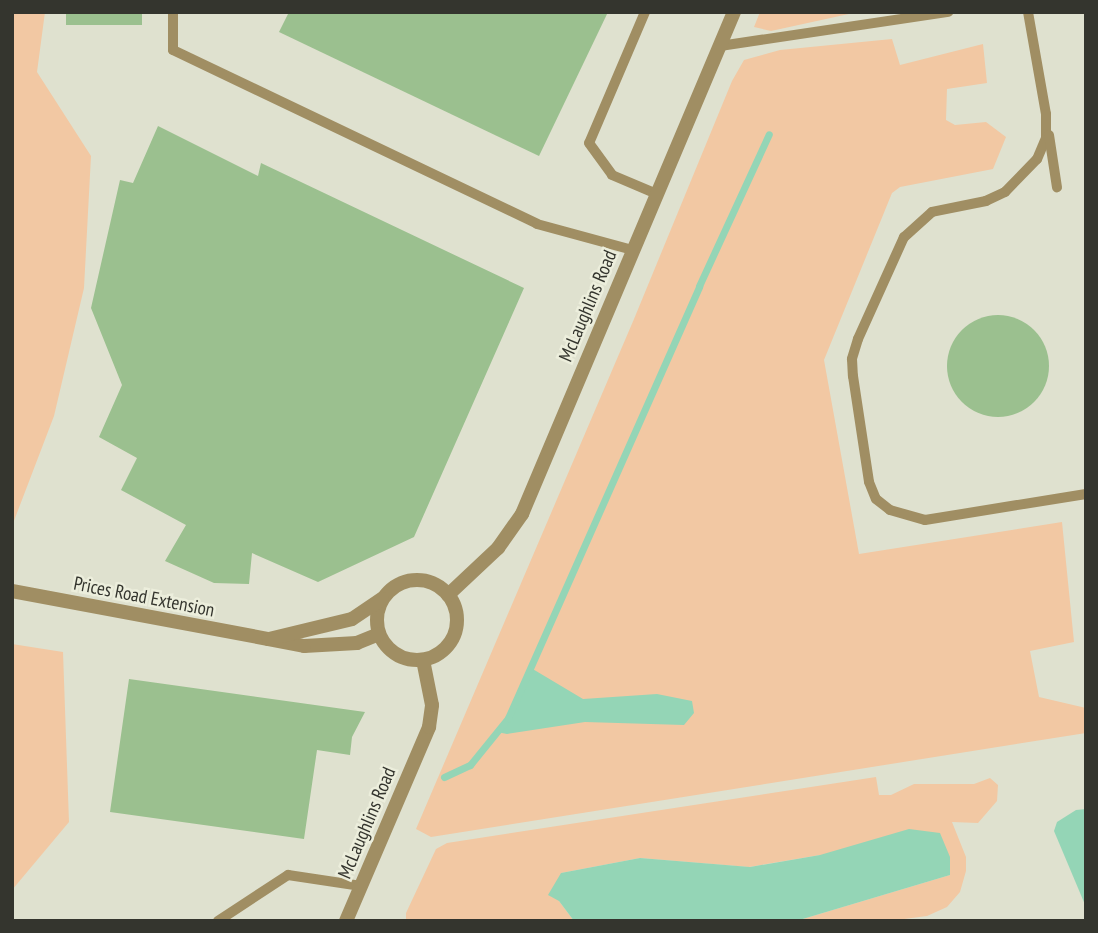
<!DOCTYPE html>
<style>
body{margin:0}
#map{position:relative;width:1098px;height:933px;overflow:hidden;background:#dfe1cf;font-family:"PT Sans Narrow",sans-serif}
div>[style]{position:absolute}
.green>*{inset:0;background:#f2c8a3}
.water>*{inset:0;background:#94d5b6}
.stream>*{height:7px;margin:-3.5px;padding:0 3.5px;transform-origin:3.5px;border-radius:3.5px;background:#94d5b6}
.building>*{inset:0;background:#9bc08f;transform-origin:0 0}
.round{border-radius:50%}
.service>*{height:10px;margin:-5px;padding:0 5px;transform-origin:5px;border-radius:5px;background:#a08e63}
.minor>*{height:14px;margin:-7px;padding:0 7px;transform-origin:7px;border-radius:7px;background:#a08e63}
.minor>.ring{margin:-7px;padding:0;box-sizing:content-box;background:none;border:14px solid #a08e63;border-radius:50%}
span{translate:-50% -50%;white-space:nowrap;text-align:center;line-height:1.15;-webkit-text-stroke:5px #eceedc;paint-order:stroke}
.street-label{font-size:19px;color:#34352e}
.frame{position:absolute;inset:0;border:14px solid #34352e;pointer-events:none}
</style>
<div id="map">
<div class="green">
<div style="clip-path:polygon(12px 12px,45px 12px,37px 72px,91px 156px,84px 288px,54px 416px,12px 526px)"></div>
<div style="clip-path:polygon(760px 12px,858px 12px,771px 31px,754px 27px)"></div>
<div style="clip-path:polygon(892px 39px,900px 65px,983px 44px,987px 83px,947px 89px,946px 120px,955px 125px,986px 122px,1006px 137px,993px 169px,900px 187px,892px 193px,824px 360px,859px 554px,1062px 522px,1074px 642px,1030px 651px,1039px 697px,1086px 708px,1086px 733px,431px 837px,416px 829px,634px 319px,732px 81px,744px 60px,780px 50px)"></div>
<div style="clip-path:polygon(12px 644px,63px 652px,69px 822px,12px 890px)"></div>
<div style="clip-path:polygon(876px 777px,879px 795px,891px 795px,914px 784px,974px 784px,990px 778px,998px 785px,997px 801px,978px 823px,952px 822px,966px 857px,966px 871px,960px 892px,947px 907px,927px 916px,889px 921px,796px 921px,950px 875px,820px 855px,749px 867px,640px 858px,561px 873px,559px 901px,574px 921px,406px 921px,406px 913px,436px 849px,447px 843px)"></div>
</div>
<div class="water">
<div style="clip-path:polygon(531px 668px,583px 699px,657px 694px,692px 701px,694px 713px,684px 725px,585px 722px,507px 734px,497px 732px,508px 718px)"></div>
<div style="clip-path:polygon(1086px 809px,1086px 907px,1054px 831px,1057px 822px,1076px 810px)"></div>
<div style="clip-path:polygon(909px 829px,940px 833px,950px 857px,950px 875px,796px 921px,574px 921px,559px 901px,548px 895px,561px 873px,640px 858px,750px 867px,820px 855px)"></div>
</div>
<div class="stream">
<div style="left:444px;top:777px;width:29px;rotate:-25deg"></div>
<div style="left:470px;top:765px;width:60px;rotate:-51deg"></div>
<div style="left:508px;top:718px;width:472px;rotate:-66.1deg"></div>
<div style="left:699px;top:286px;width:167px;rotate:-65.3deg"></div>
</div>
<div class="building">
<div style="left:66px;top:12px;width:76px;height:13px"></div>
<div style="clip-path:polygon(289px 12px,608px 12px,539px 156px,279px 32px)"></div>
<div style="clip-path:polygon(158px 126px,258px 176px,261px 163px,524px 288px,414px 537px,318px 582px,252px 553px,249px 584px,214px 583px,165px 561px,186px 525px,121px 490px,137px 458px,99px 437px,122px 385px,91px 308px,120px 180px,133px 183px)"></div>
<div class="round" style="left:947px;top:315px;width:102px;height:102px"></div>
<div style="clip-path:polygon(129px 679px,365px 712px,352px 737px,350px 755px,317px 750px,304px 839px,110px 812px)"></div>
</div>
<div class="service">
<div style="left:173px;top:12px;width:38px;rotate:90deg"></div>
<div style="left:173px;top:50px;width:403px;rotate:25.5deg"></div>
<div style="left:537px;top:224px;width:99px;rotate:15.2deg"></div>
<div style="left:645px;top:12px;width:142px;rotate:113.1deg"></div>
<div style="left:589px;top:143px;width:39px;rotate:54deg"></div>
<div style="left:612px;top:175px;width:49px;rotate:22.9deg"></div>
<div style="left:1028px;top:12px;width:104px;rotate:80deg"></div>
<div style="left:1046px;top:114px;width:24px;rotate:90deg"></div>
<div style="left:1046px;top:138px;width:23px;rotate:113deg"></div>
<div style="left:1037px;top:159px;width:46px;rotate:134.1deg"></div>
<div style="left:1005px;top:192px;width:21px;rotate:155deg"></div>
<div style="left:986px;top:201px;width:55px;rotate:168.5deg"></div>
<div style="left:932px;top:212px;width:38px;rotate:138deg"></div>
<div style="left:904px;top:237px;width:112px;rotate:114.3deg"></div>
<div style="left:858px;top:339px;width:21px;rotate:107deg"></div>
<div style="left:852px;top:359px;width:17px;rotate:87deg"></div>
<div style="left:853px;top:376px;width:107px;rotate:81.4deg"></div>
<div style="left:869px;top:482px;width:18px;rotate:68deg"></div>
<div style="left:876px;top:499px;width:18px;rotate:38deg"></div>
<div style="left:890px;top:510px;width:36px;rotate:16deg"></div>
<div style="left:925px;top:520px;width:163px;rotate:-9.2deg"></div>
<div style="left:720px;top:46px;width:231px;rotate:-8.5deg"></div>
<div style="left:1049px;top:135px;width:53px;rotate:81.3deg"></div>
<div style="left:218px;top:921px;width:84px;rotate:-33.3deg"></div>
<div style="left:288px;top:875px;width:74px;rotate:8.6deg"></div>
</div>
<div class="minor">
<div class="ring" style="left:377px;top:580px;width:66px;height:66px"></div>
<div style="left:12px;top:591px;width:261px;rotate:10.6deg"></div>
<div style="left:448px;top:595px;width:69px;rotate:-43.2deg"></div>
<div style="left:498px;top:548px;width:42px;rotate:-54.8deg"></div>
<div style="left:522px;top:514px;width:545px;rotate:-67.11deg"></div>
<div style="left:379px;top:634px;width:24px;rotate:158deg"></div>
<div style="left:357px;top:643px;width:53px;rotate:176.8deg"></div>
<div style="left:304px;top:646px;width:36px;rotate:-169deg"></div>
<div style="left:269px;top:639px;width:85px;rotate:-13.5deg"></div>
<div style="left:352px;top:619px;width:36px;rotate:-34deg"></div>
<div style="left:346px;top:921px;width:211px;rotate:-66.8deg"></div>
<div style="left:429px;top:727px;width:22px;rotate:-82deg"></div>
<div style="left:432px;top:705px;width:46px;rotate:-101.3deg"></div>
</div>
<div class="street-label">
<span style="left:588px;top:306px;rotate:-67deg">McLaughlins Road</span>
<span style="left:144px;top:597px;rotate:11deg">Prices Road Extension</span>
<span style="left:367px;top:823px;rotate:-67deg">McLaughlins Road</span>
</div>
<div class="frame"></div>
</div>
